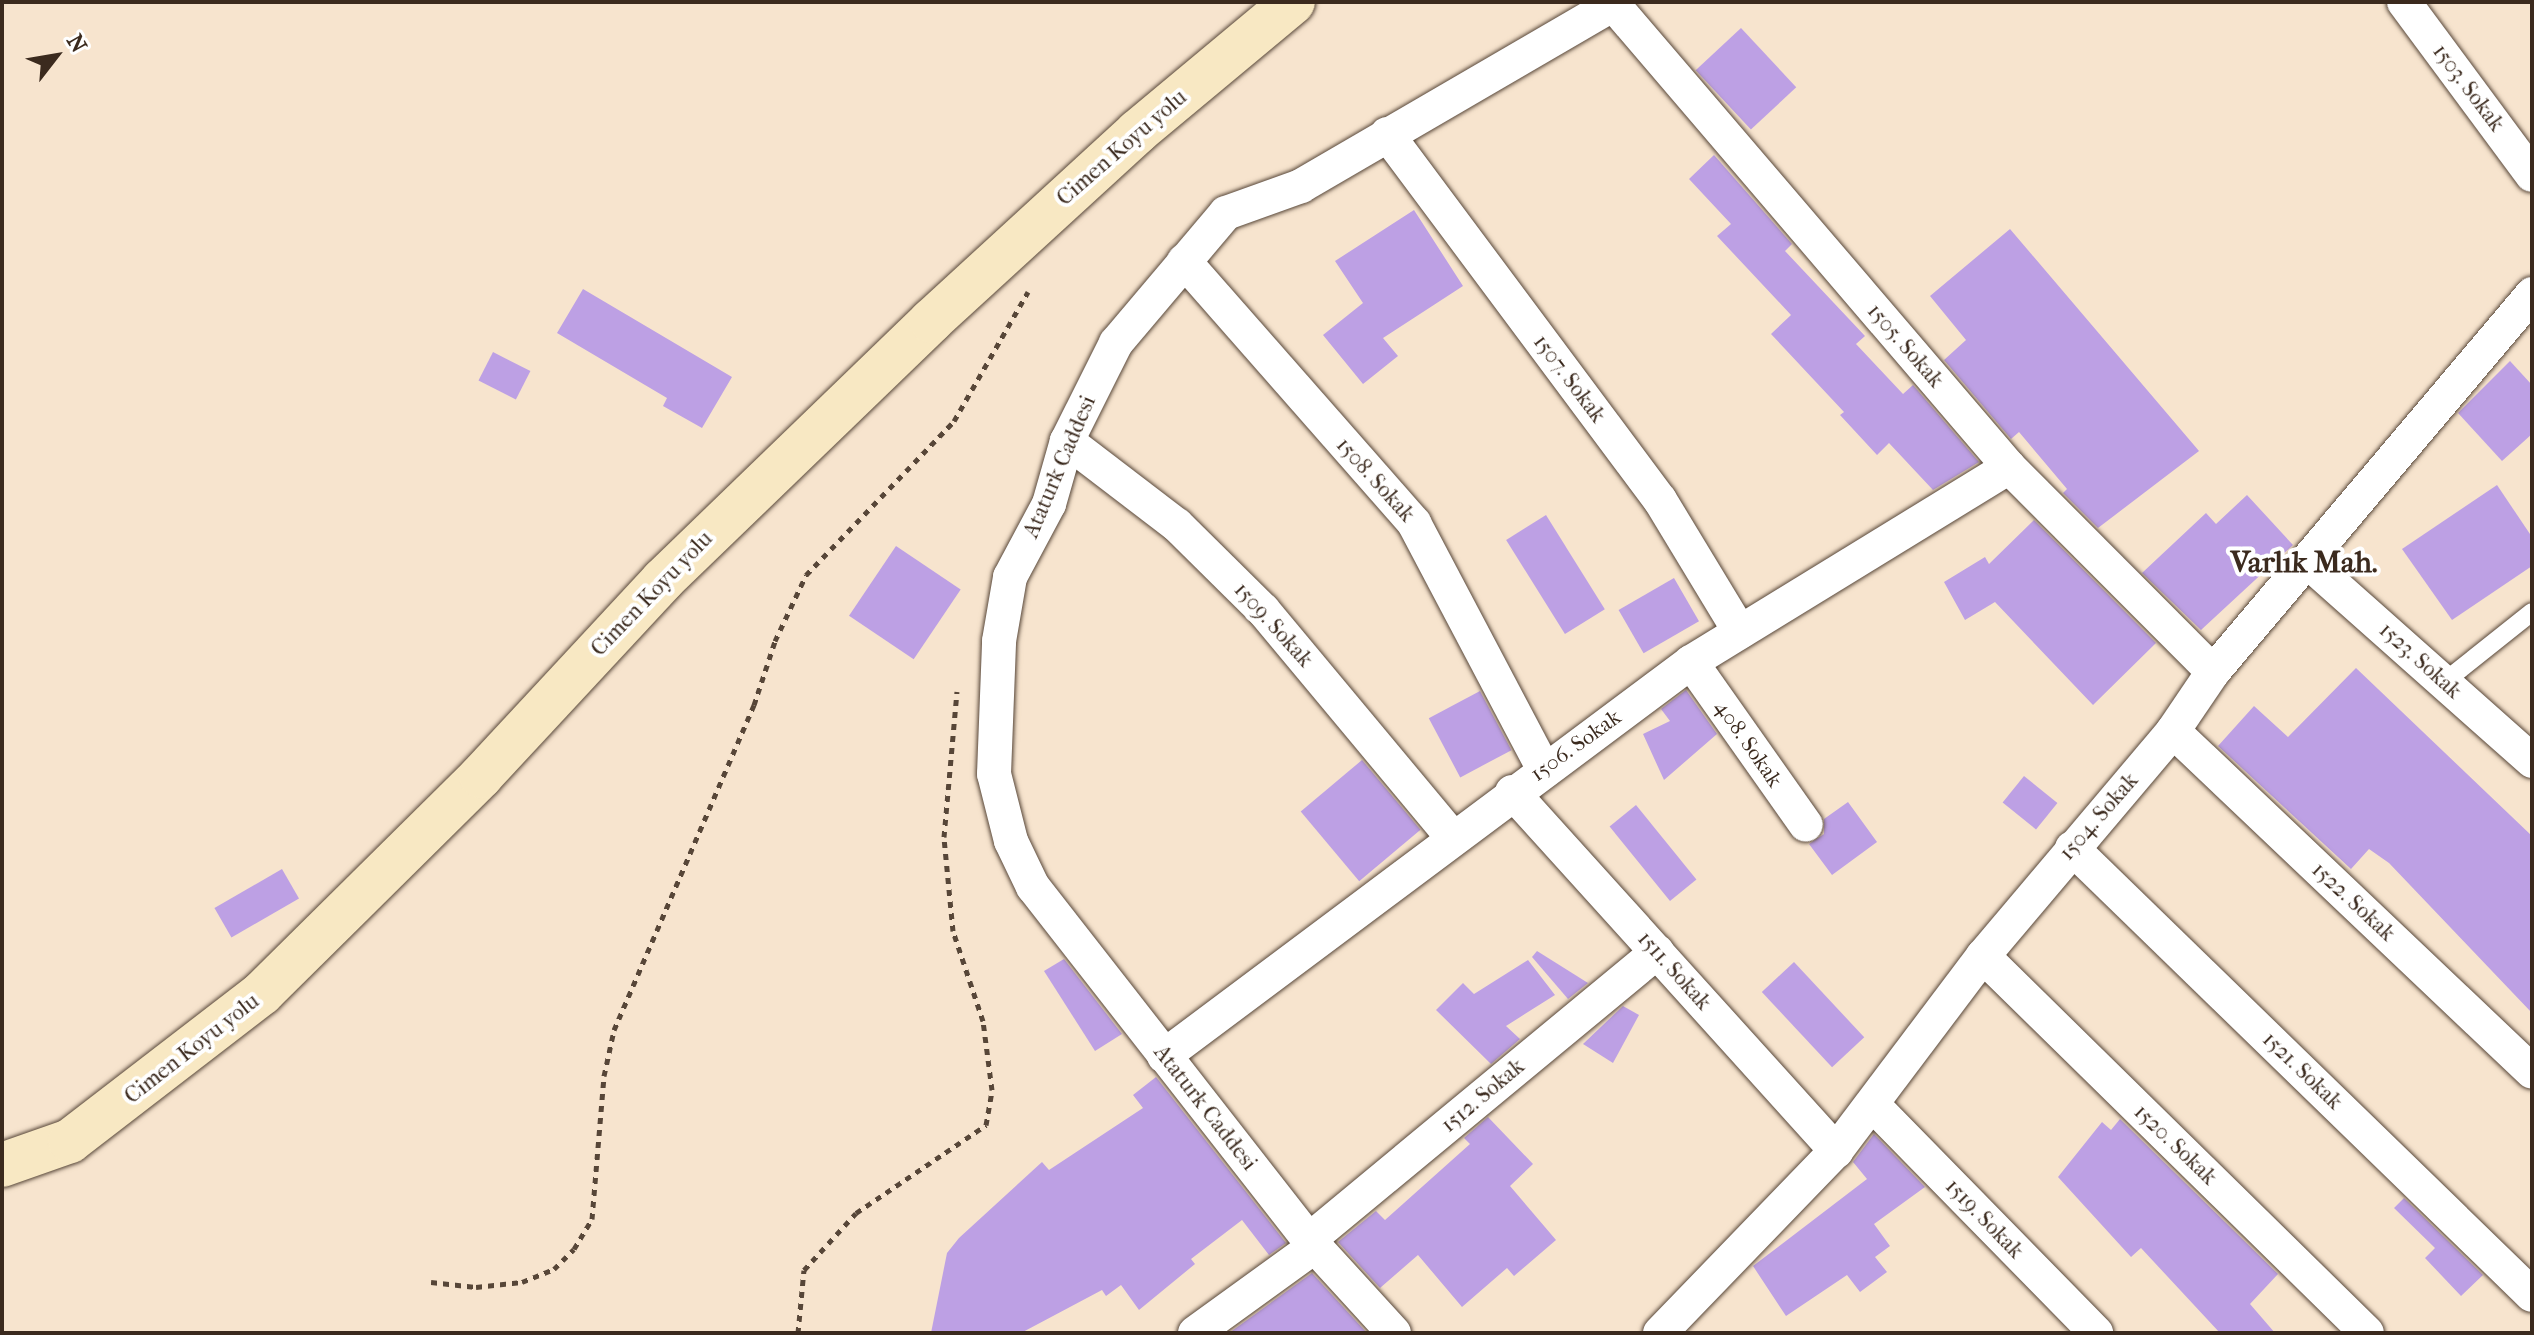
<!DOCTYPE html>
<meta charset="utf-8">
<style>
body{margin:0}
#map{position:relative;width:2534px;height:1335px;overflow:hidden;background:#f7e4ce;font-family:"IM FELL French Canon",serif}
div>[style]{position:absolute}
.building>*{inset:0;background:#bda0e4;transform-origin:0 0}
.path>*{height:5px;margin-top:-2.5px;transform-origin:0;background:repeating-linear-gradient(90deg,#574638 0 6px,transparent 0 12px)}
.roads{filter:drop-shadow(0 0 2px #574638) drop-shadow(0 0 2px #574638)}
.lane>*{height:18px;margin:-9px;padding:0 9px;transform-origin:9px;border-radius:9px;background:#fff}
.street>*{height:34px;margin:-17px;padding:0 17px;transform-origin:17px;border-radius:17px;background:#fff}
.secondary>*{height:44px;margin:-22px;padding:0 22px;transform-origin:22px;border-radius:22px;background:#f8e8c3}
span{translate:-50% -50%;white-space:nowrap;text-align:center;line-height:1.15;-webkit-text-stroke:8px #fff;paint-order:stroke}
.street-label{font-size:22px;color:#3b2a1e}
.district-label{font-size:30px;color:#3b2a1e;font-weight:700}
.frame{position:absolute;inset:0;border:4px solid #3b2a1e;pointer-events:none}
.north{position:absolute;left:16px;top:16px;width:80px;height:80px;-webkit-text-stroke:6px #fff;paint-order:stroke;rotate:59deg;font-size:22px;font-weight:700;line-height:32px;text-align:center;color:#3b2a1e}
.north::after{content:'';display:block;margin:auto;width:28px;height:36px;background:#3b2a1e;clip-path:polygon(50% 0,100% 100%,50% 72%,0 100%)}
</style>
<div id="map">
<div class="building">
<div style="left:1741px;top:28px;width:81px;height:62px;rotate:47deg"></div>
<div style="clip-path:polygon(1714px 155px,1792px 244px,1785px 251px,1865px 336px,1856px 344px,1903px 394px,1913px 385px,1979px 462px,1933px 490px,1889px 443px,1877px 455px,1840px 415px,1844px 412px,1771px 334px,1791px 315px,1717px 236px,1731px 224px,1689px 179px)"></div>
<div style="clip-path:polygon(1414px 210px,1463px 286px,1383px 338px,1398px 356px,1363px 384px,1323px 335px,1363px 303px,1335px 261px)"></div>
<div style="clip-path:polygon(2010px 229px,2199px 451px,2098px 528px,2063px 493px,2067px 489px,2019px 432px,2011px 439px,1944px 360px,1966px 340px,1930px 296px)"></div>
<div style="clip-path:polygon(583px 289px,732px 377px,702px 428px,663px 406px,667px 398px,557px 333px)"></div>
<div style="left:493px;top:352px;width:42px;height:32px;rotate:27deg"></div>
<div style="clip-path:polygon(2510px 361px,2532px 385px,2532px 434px,2502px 461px,2458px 413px)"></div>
<div style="clip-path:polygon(2497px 485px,2532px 537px,2532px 566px,2452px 620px,2402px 549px)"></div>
<div style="clip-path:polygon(2247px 495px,2293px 545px,2201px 630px,2142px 573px,2206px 513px,2216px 524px)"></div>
<div style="left:1546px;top:515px;width:111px;height:47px;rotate:58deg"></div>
<div style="clip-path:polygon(2034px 520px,2156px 643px,2093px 705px,1995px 602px,1965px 620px,1944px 582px,1985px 557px,1989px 564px)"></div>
<div style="left:896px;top:546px;width:78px;height:84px;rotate:34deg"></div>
<div style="left:1674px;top:578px;width:50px;height:64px;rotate:60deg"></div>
<div style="clip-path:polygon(2356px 668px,2532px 836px,2532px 1013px,2389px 863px,2369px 849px,2351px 869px,2218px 746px,2254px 706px,2288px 737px)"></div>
<div style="clip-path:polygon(1686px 690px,1717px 734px,1664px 780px,1643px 734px,1670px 721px,1661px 709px)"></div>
<div style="left:1480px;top:691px;width:67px;height:58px;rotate:62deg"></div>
<div style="left:1362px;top:760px;width:91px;height:80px;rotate:50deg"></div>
<div style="left:2024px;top:776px;width:43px;height:34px;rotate:39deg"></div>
<div style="clip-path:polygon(1848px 802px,1877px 842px,1832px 875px,1809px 844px,1824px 834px,1824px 819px)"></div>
<div style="left:1636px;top:805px;width:96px;height:34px;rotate:51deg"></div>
<div style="left:282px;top:869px;width:34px;height:78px;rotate:60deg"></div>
<div style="clip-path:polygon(1537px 951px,1588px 983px,1568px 999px,1532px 957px)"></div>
<div style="clip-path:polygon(1064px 959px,1122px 1034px,1095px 1051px,1044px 971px)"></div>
<div style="clip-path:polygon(1528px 960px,1555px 995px,1506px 1026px,1520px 1039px,1491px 1064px,1436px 1010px,1463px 983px,1474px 994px)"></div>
<div style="left:1794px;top:962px;width:103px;height:44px;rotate:47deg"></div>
<div style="clip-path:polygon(1623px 1006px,1639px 1015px,1613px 1063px,1583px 1044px)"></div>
<div style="clip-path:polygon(1156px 1077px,1286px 1243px,1269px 1255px,1242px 1220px,1191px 1259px,1195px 1264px,1139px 1310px,1121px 1285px,1106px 1296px,1102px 1290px,1021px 1333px,931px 1333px,947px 1253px,959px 1238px,1042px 1162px,1049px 1170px,1143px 1108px,1133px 1095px)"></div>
<div style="clip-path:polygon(1488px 1117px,1533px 1164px,1510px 1186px,1556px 1240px,1514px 1276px,1507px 1268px,1462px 1307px,1418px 1255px,1380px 1288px,1338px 1242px,1376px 1211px,1385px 1220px,1470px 1144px,1464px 1138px)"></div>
<div style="clip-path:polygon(2120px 1119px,2278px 1274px,2250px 1304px,2275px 1333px,2220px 1333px,2141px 1248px,2131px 1257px,2058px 1177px,2102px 1122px,2111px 1130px)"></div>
<div style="clip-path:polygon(1874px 1134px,1925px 1187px,1874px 1224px,1890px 1246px,1875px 1257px,1887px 1272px,1860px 1292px,1847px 1275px,1786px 1316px,1753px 1266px,1867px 1179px,1853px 1162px)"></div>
<div style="clip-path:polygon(2404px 1198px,2483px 1275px,2461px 1296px,2425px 1258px,2435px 1248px,2394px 1208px)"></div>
<div style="clip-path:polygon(1312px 1273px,1367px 1333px,1229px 1333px)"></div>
</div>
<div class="path">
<div style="left:431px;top:1282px;width:45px;rotate:6.3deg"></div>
<div style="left:476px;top:1287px;width:46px;rotate:-6.2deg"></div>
<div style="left:522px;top:1282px;width:35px;rotate:-22deg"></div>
<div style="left:554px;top:1269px;width:28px;rotate:-45deg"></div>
<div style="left:574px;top:1249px;width:35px;rotate:-59deg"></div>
<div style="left:592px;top:1219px;width:144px;rotate:-85.2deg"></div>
<div style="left:604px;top:1076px;width:47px;rotate:-77.7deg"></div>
<div style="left:614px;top:1030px;width:354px;rotate:-66.7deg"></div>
<div style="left:754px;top:705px;width:67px;rotate:-71.8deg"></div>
<div style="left:775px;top:641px;width:73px;rotate:-64.8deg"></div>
<div style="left:806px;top:575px;width:214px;rotate:-46.1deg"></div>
<div style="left:954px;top:421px;width:149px;rotate:-60.2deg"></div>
<div style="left:798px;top:1333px;width:63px;rotate:-84.6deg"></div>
<div style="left:804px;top:1270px;width:77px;rotate:-47.6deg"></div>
<div style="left:856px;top:1213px;width:157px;rotate:-34.1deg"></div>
<div style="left:986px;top:1125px;width:36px;rotate:-80deg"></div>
<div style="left:992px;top:1090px;width:70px;rotate:-97.4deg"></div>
<div style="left:983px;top:1021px;width:95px;rotate:-108.4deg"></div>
<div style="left:953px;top:931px;width:94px;rotate:-95.5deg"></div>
<div style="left:944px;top:837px;width:146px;rotate:-84.9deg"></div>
</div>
<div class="roads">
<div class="lane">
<div style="left:2444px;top:682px;width:112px;rotate:-38.5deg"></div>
</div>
<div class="street">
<div style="left:2404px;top:2px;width:215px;rotate:53.5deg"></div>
<div style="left:1613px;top:4px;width:609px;rotate:49.46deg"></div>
<div style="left:2009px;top:467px;width:289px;rotate:45.1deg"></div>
<div style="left:1387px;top:134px;width:457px;rotate:53.3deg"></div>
<div style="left:1660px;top:500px;width:154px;rotate:58.8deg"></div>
<div style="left:1184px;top:261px;width:349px;rotate:48.7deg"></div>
<div style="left:1414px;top:523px;width:280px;rotate:62.2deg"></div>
<div style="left:1067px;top:441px;width:138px;rotate:37.4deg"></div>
<div style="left:1177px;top:525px;width:121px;rotate:44.7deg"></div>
<div style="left:1263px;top:610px;width:295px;rotate:50.2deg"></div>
<div style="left:2307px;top:561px;width:301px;rotate:41.6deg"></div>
<div style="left:1691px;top:662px;width:199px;rotate:54.8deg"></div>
<div style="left:2173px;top:731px;width:495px;rotate:43.5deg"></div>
<div style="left:1512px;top:792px;width:484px;rotate:47.9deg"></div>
<div style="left:2072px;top:848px;width:641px;rotate:44.18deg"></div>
<div style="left:1983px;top:956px;width:538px;rotate:44.47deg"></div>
<div style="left:1164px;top:1056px;width:658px;rotate:-36.78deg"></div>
<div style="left:1691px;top:662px;width:373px;rotate:-31.5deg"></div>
<div style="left:1873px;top:1105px;width:319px;rotate:45.6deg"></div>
<div style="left:1309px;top:1240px;width:452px;rotate:-39.6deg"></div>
<div style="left:1195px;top:1333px;width:148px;rotate:-35.9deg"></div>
<div style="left:1394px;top:1333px;width:126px;rotate:-132.4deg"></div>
<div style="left:1309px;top:1240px;width:448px;rotate:-128deg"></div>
<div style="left:1033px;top:887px;width:51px;rotate:-115.6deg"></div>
<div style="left:1011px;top:841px;width:69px;rotate:-104.2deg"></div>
<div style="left:994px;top:774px;width:133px;rotate:-87.8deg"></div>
<div style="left:999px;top:641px;width:65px;rotate:-80.2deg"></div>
<div style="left:1010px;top:577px;width:83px;rotate:-61.9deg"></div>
<div style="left:1049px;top:504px;width:66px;rotate:-74.1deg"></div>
<div style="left:1067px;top:441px;width:110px;rotate:-63.4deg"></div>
<div style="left:1116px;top:343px;width:170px;rotate:-49.8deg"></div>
<div style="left:1226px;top:213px;width:80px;rotate:-19.8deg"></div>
<div style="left:1301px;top:186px;width:366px;rotate:-30.2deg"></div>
<div style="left:1660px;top:1333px;width:253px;rotate:-46deg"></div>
<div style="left:1836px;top:1151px;width:244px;rotate:-53deg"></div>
<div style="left:1983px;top:956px;width:294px;rotate:-49.8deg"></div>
<div style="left:2173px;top:731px;width:71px;rotate:-55.9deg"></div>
<div style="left:2213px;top:672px;width:495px;rotate:-49.8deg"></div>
</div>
<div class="secondary">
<div style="left:2px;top:1165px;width:72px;rotate:-19.4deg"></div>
<div style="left:70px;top:1141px;width:242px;rotate:-37.6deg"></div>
<div style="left:262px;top:993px;width:308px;rotate:-44.7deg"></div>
<div style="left:481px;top:776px;width:267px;rotate:-47.1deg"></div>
<div style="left:663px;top:580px;width:373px;rotate:-44deg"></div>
<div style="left:931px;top:321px;width:280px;rotate:-42.5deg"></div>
<div style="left:1137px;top:132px;width:203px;rotate:-39.8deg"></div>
</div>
</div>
<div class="street-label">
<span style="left:2468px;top:88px;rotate:53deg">1503. Sokak</span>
<span style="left:1122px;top:148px;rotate:-41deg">Cimen Koyu yolu</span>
<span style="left:1905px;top:346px;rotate:49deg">1505. Sokak</span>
<span style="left:1569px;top:379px;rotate:53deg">1507. Sokak</span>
<span style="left:1060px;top:467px;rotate:-67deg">Ataturk Caddesi</span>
<span style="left:1375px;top:480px;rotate:48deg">1508. Sokak</span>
<span style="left:652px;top:594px;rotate:-46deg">Cimen Koyu yolu</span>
<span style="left:1273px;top:625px;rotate:48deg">1509. Sokak</span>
<span style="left:2420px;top:661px;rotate:42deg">1523. Sokak</span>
<span style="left:1748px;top:744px;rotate:55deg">408. Sokak</span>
<span style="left:1576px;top:746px;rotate:-36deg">1506. Sokak</span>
<span style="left:2099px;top:817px;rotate:-49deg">1504. Sokak</span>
<span style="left:2353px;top:902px;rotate:43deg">1522. Sokak</span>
<span style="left:1674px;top:971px;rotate:48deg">1511. Sokak</span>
<span style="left:192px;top:1049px;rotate:-38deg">Cimen Koyu yolu</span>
<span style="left:2302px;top:1071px;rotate:44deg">1521. Sokak</span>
<span style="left:1483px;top:1096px;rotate:-40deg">1512. Sokak</span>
<span style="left:1205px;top:1108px;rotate:52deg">Ataturk Caddesi</span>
<span style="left:2175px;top:1145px;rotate:44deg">1520. Sokak</span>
<span style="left:1984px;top:1219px;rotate:46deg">1519. Sokak</span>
</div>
<div class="district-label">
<span style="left:2304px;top:563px">Varlık Mah.</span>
</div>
<div class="frame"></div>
<div class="north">N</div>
</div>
